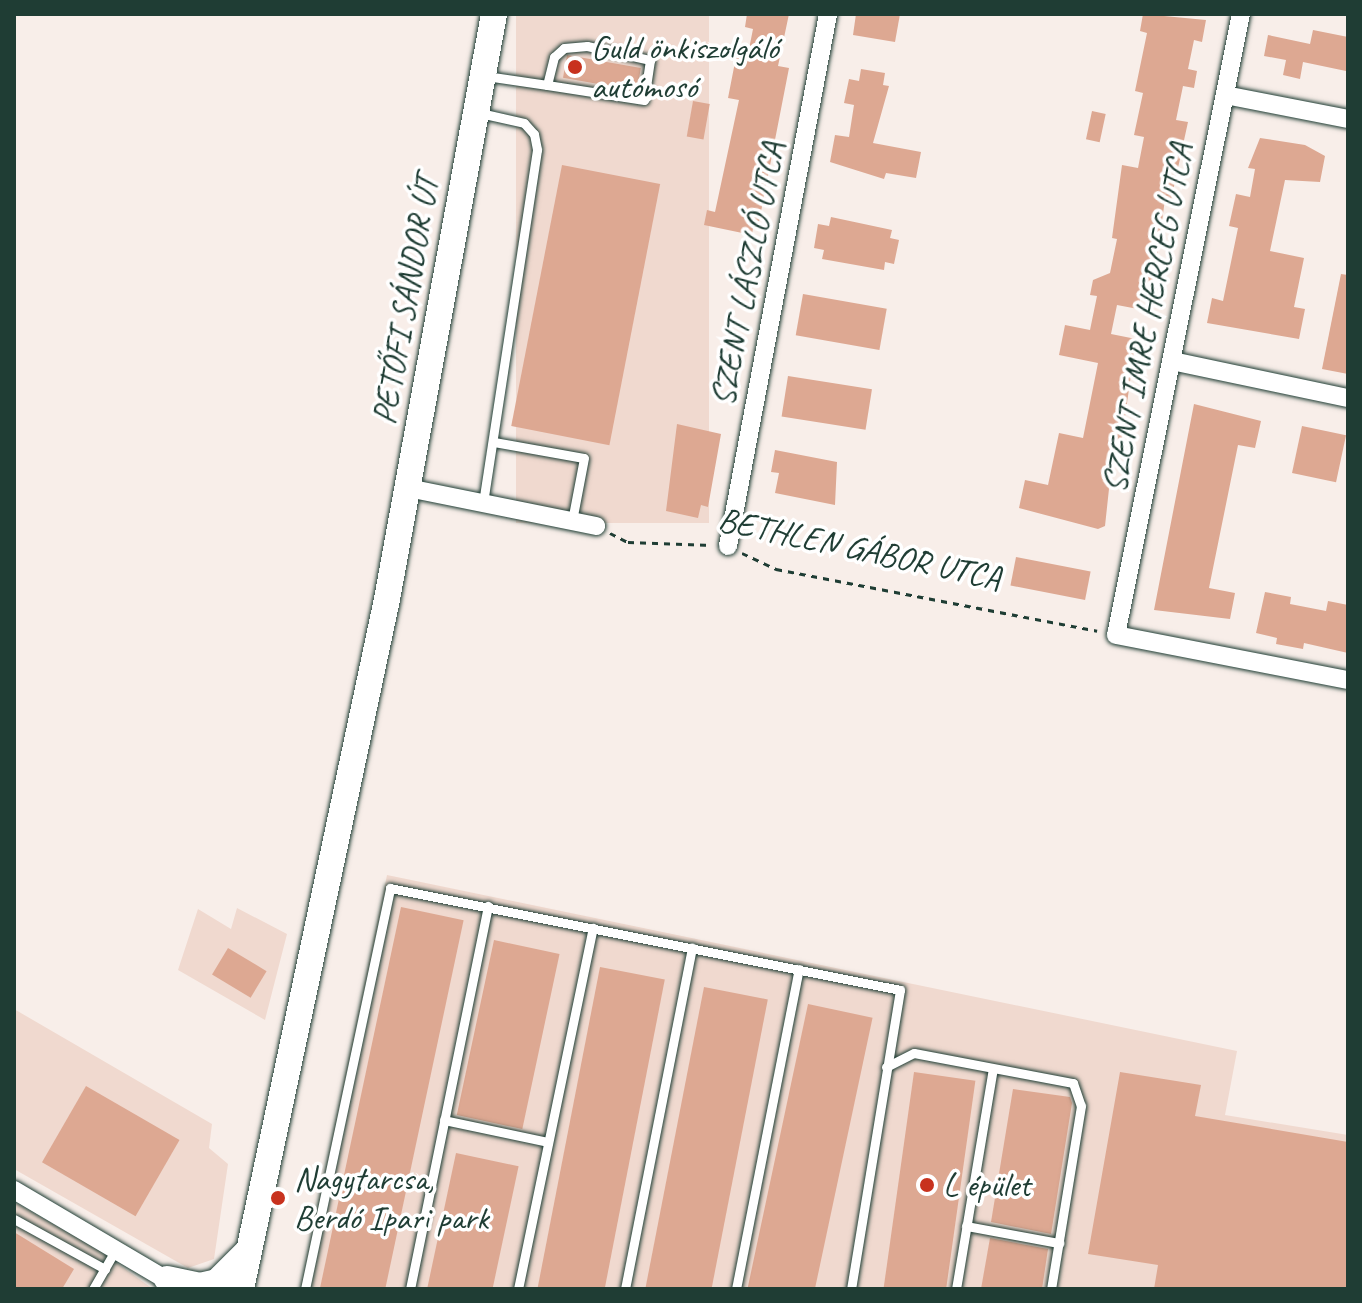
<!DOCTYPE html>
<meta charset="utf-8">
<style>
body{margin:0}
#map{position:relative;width:1362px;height:1303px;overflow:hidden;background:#f8eee9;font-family:Caveat,sans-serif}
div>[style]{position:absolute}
.built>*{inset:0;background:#f0d9cf;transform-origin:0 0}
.building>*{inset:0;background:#dda892;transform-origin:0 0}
.path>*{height:3px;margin-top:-1.5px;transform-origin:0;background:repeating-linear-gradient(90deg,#1f3d34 0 6px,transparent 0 12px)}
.roads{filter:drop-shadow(0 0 2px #1f3d34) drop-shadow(0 0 2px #1f3d34)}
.service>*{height:9px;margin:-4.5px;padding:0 4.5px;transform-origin:4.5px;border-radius:4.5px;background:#fff}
.minor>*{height:18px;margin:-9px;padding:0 9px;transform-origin:9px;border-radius:9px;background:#fff}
.secondary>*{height:26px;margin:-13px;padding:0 13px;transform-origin:13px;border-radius:13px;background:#fff}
.dots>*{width:22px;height:22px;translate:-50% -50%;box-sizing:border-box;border:4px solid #fff;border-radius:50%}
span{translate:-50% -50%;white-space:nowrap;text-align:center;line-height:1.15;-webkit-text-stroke:7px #fff;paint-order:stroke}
.poi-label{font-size:34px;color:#1f3d34}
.left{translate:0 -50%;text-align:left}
.street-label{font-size:34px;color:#1f3d34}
.frame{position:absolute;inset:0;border:16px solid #1f3d34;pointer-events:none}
</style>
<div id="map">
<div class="built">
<div style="left:516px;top:14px;width:193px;height:509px"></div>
<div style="clip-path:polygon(387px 875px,1237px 1051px,1225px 1115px,1348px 1135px,1348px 1289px,300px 1289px)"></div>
<div style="clip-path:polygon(237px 908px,287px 934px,265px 1020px,178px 970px,198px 909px,231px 929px)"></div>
<div style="clip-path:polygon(14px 1009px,212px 1124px,209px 1148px,228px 1164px,214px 1259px,188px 1268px,14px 1169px)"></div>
<div style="clip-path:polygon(14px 1202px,100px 1251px,153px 1289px,14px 1289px)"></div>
</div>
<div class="building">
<div style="clip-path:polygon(747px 14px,789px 14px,778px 66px,789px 68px,759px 222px,754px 221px,752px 235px,704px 225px,707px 210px,715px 212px,739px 100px,728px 98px,736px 57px,747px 59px,753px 29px,745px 27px)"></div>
<div style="clip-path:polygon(856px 14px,900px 14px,895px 42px,853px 35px)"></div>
<div style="clip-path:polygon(1143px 14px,1206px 20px,1202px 42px,1194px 40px,1188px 69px,1197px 71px,1194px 88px,1183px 86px,1176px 120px,1188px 122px,1171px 200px,1165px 199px,1152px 297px,1141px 295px,1138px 309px,1117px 305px,1111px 334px,1136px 339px,1121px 446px,1118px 462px,1112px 461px,1105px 526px,1098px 529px,1019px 508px,1025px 480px,1048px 485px,1059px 433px,1083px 438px,1098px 363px,1059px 355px,1065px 325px,1090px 330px,1097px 296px,1090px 295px,1093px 280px,1110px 273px,1117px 239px,1112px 238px,1122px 165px,1138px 168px,1144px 137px,1134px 135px,1143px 93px,1135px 91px,1147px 33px,1140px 31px)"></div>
<div style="clip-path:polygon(1313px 30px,1348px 37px,1346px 71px,1303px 62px,1300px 79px,1283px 75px,1286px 60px,1264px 56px,1268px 35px,1310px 44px)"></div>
<div style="left:567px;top:55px;width:75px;height:23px;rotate:10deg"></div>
<div style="clip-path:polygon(861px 69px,885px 73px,883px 85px,889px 86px,873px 143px,921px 152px,916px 178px,886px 173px,884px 179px,830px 162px,835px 135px,849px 137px,854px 105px,844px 103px,849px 79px,859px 81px)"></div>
<div style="left:693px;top:101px;width:17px;height:36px;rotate:10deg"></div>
<div style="left:1092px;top:111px;width:14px;height:29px;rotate:12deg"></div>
<div style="clip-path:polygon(1260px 138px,1305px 145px,1325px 156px,1320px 182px,1285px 180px,1270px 251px,1304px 258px,1294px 307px,1305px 309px,1299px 339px,1207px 323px,1212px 298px,1223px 301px,1238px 228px,1229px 226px,1236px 194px,1250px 197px,1255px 169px,1248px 168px)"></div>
<div style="left:562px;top:165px;width:100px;height:266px;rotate:11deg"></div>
<div style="clip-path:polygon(831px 217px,892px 230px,890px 238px,899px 240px,894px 264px,885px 262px,884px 270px,822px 259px,824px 250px,814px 248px,818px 224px,829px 226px)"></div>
<div style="clip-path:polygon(1341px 274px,1348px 275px,1348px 374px,1322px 369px)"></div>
<div style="left:803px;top:294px;width:85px;height:42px;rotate:10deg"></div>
<div style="left:788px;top:376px;width:85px;height:41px;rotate:9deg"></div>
<div style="clip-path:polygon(1194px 404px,1261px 421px,1255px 448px,1238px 445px,1209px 588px,1235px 593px,1230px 619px,1154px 610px)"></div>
<div style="clip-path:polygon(677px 424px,721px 434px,708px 507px,701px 505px,698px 518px,666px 511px)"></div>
<div style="left:1302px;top:426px;width:45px;height:48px;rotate:12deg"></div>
<div style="clip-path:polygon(775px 450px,837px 462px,835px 505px,775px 493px,779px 473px,771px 472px)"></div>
<div style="left:1016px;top:557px;width:76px;height:29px;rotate:11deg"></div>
<div style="clip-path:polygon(1265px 592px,1291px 597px,1290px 604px,1326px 611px,1328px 601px,1348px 605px,1348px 653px,1304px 643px,1303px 649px,1276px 644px,1277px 638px,1256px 633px)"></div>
<div style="left:401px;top:907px;width:64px;height:390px;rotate:12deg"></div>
<div style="left:494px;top:940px;width:67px;height:179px;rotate:12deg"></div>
<div style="left:228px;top:948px;width:45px;height:31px;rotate:31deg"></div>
<div style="left:600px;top:967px;width:66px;height:329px;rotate:11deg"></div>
<div style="left:704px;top:987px;width:65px;height:309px;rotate:11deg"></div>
<div style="left:808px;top:1004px;width:66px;height:291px;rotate:12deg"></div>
<div style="left:914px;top:1072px;width:62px;height:220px;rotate:8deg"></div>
<div style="clip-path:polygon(1120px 1072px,1201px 1085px,1195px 1116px,1348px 1142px,1348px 1289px,1154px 1289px,1158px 1265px,1088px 1254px)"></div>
<div style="left:86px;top:1086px;width:108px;height:88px;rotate:30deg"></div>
<div style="clip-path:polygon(1013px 1089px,1070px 1097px,1072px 1103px,1051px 1234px,991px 1222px)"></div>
<div style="left:456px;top:1153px;width:64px;height:139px;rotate:12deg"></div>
<div style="clip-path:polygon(14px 1232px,74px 1269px,62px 1289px,14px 1289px)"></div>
<div style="clip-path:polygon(990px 1238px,1048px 1249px,1042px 1289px,981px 1289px)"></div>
</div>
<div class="path">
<div style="left:610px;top:533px;width:20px;rotate:27deg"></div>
<div style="left:628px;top:542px;width:84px;rotate:2deg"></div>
<div style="left:742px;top:553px;width:38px;rotate:25deg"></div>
<div style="left:776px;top:569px;width:327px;rotate:10.9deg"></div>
</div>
<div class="roads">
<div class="service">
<div style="left:587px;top:46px;width:65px;rotate:12.5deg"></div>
<div style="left:650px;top:60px;width:40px;rotate:98.5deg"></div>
<div style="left:644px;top:100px;width:98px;rotate:-171.2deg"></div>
<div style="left:547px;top:85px;width:29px;rotate:-76deg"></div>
<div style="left:554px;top:57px;width:13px;rotate:-42deg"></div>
<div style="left:564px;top:48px;width:23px;rotate:-5deg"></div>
<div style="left:486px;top:76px;width:62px;rotate:8.4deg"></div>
<div style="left:480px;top:113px;width:45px;rotate:12.8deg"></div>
<div style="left:524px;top:123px;width:15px;rotate:48deg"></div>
<div style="left:534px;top:134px;width:16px;rotate:79deg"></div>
<div style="left:537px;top:150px;width:357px;rotate:98.7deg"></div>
<div style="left:494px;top:442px;width:91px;rotate:10.1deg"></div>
<div style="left:584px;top:458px;width:64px;rotate:100.8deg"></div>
<div style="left:886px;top:1067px;width:31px;rotate:-27deg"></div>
<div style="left:914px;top:1053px;width:162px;rotate:10.7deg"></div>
<div style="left:1073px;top:1083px;width:24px;rotate:71deg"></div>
<div style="left:1081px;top:1106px;width:185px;rotate:99.3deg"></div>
<div style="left:444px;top:1120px;width:106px;rotate:11.9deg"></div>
<div style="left:14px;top:1219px;width:104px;rotate:28.8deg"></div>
<div style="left:966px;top:1226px;width:95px;rotate:10.4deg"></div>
<div style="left:93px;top:1289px;width:46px;rotate:-60.1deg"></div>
<div style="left:305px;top:1289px;width:410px;rotate:-78deg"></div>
<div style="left:390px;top:888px;width:520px;rotate:11.31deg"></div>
<div style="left:900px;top:990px;width:303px;rotate:99.3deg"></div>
<div style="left:410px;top:1289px;width:391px;rotate:-78.5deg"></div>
<div style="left:518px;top:1289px;width:369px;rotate:-78.3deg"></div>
<div style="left:625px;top:1289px;width:348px;rotate:-78.9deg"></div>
<div style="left:736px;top:1289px;width:326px;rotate:-78.9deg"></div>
<div style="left:956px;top:1289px;width:223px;rotate:-80.5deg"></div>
</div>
<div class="minor">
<div style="left:1241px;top:14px;width:633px;rotate:101.38deg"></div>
<div style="left:1116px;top:635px;width:236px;rotate:11deg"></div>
<div style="left:1225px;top:95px;width:125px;rotate:11deg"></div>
<div style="left:1172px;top:361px;width:180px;rotate:11.9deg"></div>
<div style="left:408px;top:488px;width:192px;rotate:11.4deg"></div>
<div style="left:728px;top:546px;width:541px;rotate:-79.35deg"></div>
<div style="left:14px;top:1190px;width:189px;rotate:30.5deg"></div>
</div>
<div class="secondary">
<div style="left:167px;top:1279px;width:34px;rotate:12deg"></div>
<div style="left:200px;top:1286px;width:17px;rotate:-13deg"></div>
<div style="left:217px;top:1282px;width:45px;rotate:-45deg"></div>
<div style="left:241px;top:1289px;width:705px;rotate:-78.05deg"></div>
<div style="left:387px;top:599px;width:595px;rotate:-79.63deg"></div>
</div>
</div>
<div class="dots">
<div style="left:575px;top:67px;background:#c8321e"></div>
<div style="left:927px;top:1185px;background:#c8321e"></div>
<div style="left:278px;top:1198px;background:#c8321e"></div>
</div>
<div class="poi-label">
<span class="left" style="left:591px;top:67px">Guld önkiszolgáló<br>autómosó</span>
<span class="left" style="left:294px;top:1198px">Nagytarcsa,<br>Berdó Ipari park</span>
<span class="left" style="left:943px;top:1185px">L épület</span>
</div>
<div class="street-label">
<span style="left:747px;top:274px;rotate:-79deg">SZENT LÁSZLÓ UTCA</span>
<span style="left:405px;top:300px;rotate:-80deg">PETŐFI SÁNDOR ÚT</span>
<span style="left:1147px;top:318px;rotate:-79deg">SZENT IMRE HERCEG UTCA</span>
<span style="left:860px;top:548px;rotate:12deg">BETHLEN GÁBOR UTCA</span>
</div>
<div class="frame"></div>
</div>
